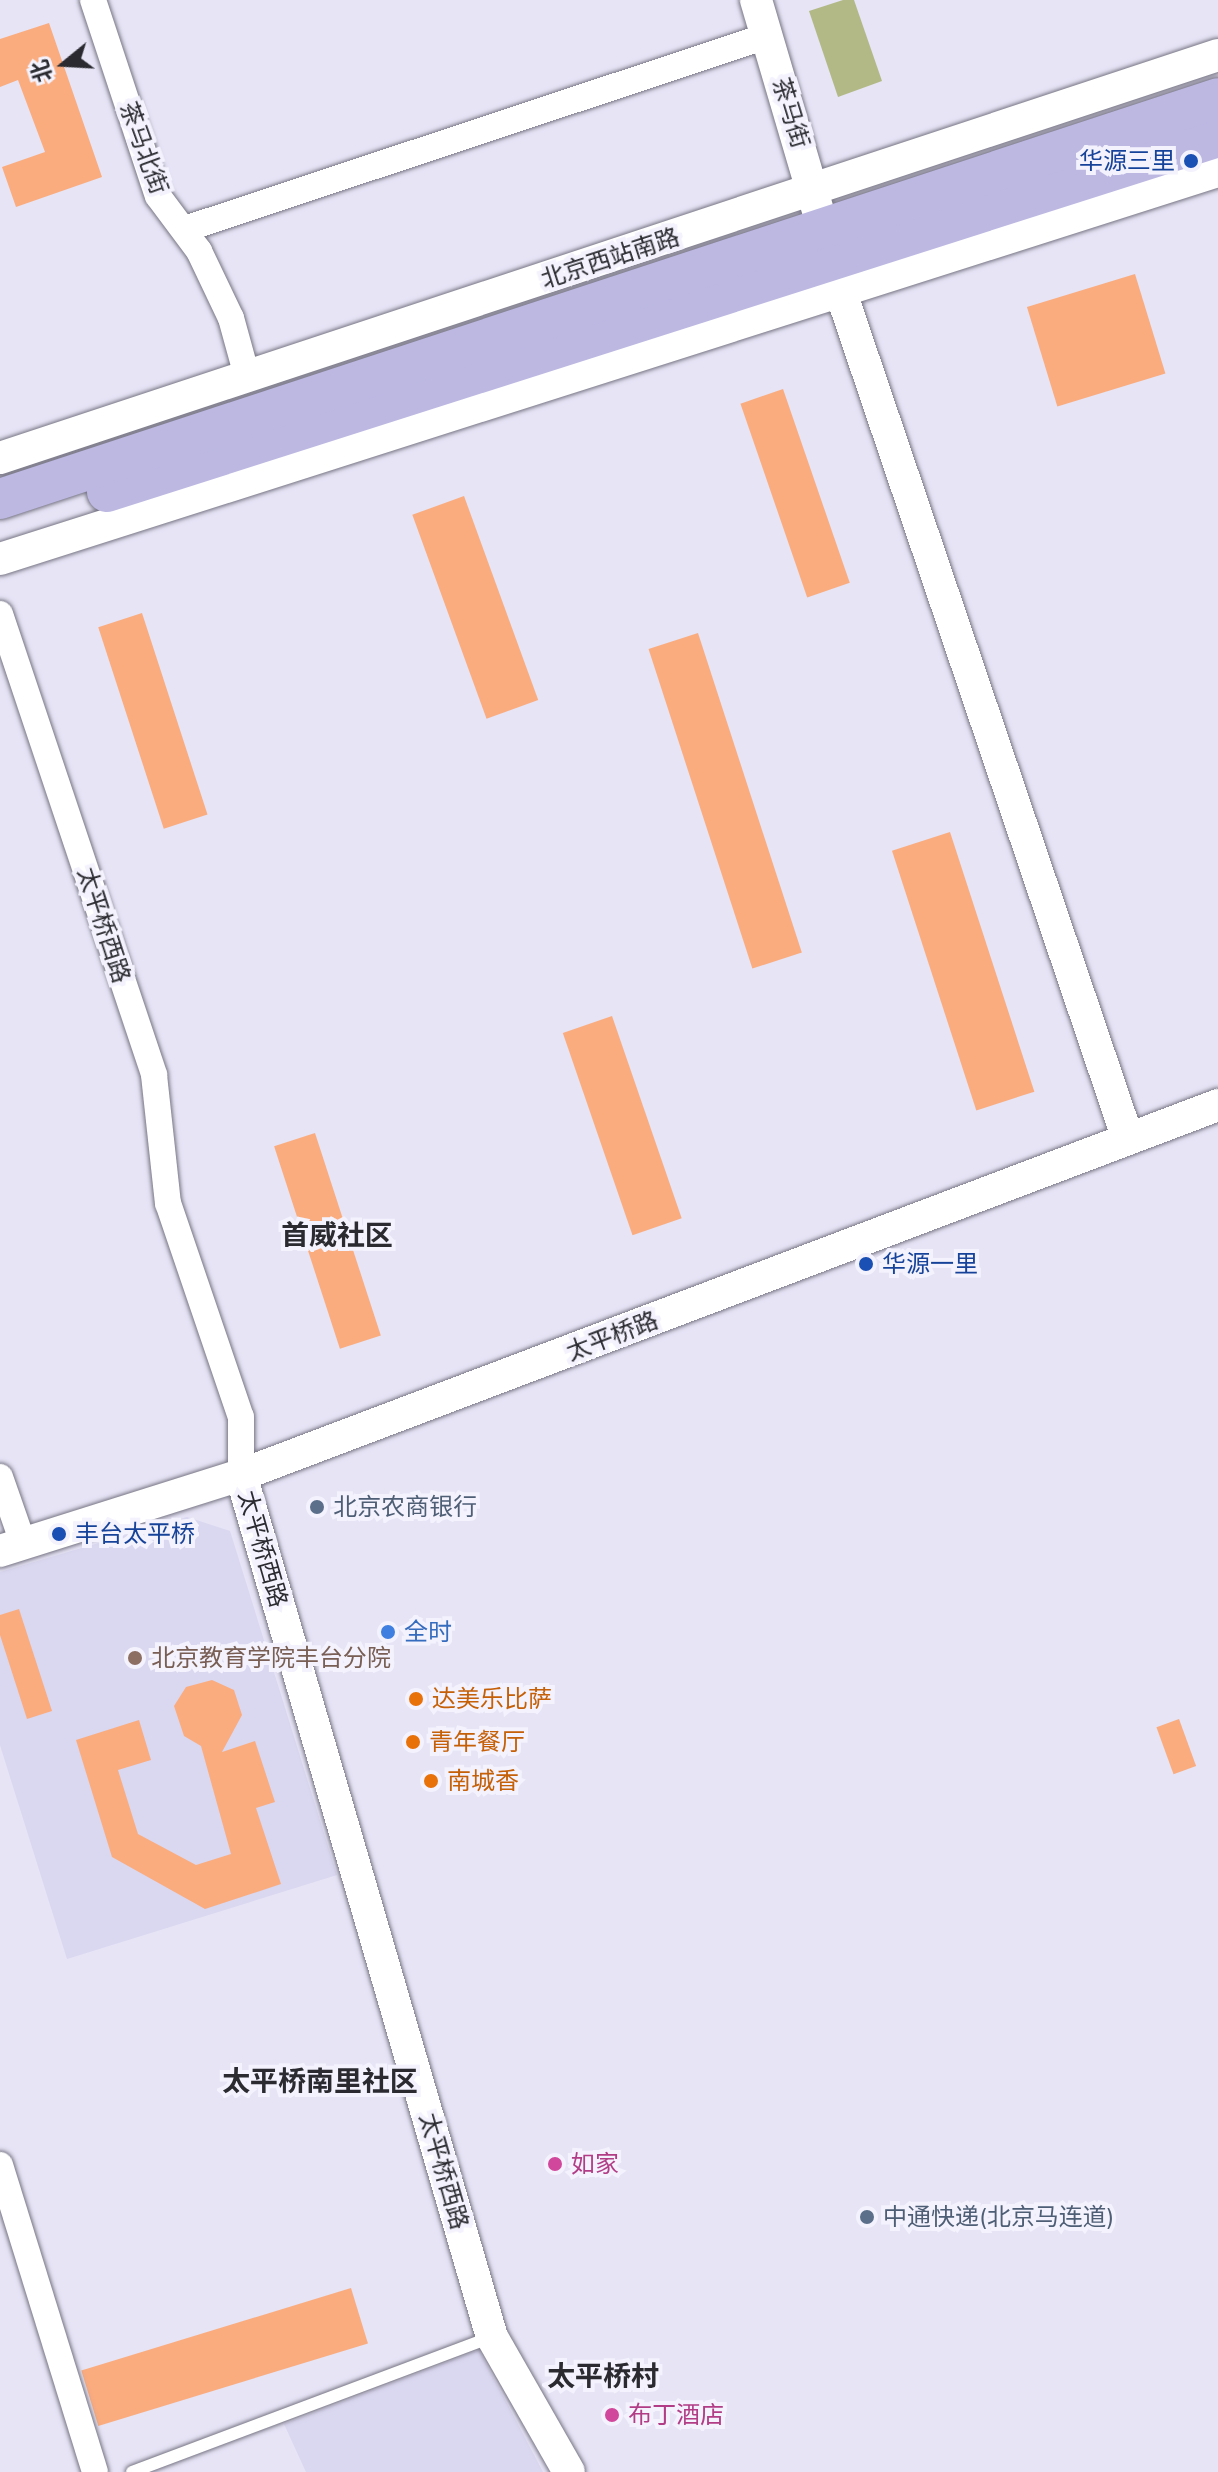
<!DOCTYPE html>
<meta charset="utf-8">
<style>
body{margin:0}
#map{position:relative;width:1218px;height:2472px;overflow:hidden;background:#e6e4f5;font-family:Mulish,"Noto Sans SC",sans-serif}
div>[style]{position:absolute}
.built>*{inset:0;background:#dad7f0}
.green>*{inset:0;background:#b3b986}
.building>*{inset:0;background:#faac7f;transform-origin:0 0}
.roads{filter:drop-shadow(0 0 2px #777584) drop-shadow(0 0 2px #777584)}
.service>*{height:12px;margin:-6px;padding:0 6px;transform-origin:6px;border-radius:6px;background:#fff}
.minor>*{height:26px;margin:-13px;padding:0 13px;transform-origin:13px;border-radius:13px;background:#fff}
.tertiary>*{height:32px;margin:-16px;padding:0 16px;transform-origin:16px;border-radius:16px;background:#fff}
.primary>*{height:40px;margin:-20px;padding:0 20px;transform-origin:20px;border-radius:20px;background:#bcb8e2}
.dots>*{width:22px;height:22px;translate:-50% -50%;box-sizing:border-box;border:4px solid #f3f2fd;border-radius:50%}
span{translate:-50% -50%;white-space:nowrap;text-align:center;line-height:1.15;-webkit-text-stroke:8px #f3f2fd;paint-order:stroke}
.street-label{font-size:24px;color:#2a2a30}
.transit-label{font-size:24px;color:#164399}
.right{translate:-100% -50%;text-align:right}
.left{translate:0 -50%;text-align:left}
.service-label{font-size:24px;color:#4e5e75}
.shop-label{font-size:24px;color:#366cbe}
.education-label{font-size:24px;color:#785e54}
.food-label{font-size:24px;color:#c56008}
.hotel-label{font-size:24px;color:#b23c85}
.quarter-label{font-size:28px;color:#2a2a30;font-weight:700}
.north{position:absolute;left:24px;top:24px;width:80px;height:80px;-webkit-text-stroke:6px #f3f2fd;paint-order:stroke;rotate:252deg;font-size:22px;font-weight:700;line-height:32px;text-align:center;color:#2a2a30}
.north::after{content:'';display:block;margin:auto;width:28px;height:36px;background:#2a2a30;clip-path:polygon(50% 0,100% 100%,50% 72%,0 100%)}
</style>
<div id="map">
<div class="built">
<div style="clip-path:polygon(187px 1517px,230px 1531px,337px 1875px,67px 1959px,0 1745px,0 1572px)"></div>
<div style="clip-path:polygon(479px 2350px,543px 2472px,306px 2472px,284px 2424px)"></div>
</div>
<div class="green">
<div style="clip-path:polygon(843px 0,854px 0,882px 81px,838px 97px,809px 11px)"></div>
</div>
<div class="building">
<div style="clip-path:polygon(49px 23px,102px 177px,16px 207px,2px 167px,45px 152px,18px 80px,0 87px,0 39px)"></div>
<div style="left:1135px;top:274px;width:104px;height:113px;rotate:73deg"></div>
<div style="left:783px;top:389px;width:205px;height:45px;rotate:71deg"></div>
<div style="left:464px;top:496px;width:217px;height:55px;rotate:70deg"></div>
<div style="left:142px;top:613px;width:212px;height:46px;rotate:72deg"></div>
<div style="left:698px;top:633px;width:336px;height:52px;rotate:72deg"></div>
<div style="left:950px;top:832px;width:273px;height:61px;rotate:72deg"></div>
<div style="left:612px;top:1016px;width:214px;height:52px;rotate:71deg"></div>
<div style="left:315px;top:1133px;width:213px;height:43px;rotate:72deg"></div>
<div style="clip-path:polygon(19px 1609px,52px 1711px,27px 1719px,0 1635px,0 1615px)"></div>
<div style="clip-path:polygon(212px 1680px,234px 1690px,242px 1715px,222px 1752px,255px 1741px,275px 1802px,256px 1808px,281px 1884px,205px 1909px,112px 1857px,76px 1740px,139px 1720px,151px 1760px,118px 1770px,138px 1834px,196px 1865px,231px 1854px,201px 1746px,184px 1736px,174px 1706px,186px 1687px)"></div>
<div style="left:1179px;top:1719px;width:50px;height:24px;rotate:70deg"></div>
<div style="left:351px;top:2288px;width:58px;height:282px;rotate:73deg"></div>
</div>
<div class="roads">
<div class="service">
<div style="left:132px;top:2472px;width:384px;rotate:-20.6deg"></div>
</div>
<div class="minor">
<div style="left:93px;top:0;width:206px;rotate:71.7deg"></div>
<div style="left:158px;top:196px;width:69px;rotate:53.3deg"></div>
<div style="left:199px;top:251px;width:74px;rotate:64.5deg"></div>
<div style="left:231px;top:318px;width:60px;rotate:74.6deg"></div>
<div style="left:185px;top:229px;width:613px;rotate:-18.35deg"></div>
<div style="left:0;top:614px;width:486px;rotate:71.5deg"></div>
<div style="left:154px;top:1075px;width:129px;rotate:83.8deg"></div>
<div style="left:168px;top:1203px;width:226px;rotate:71.2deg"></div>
<div style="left:241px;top:1417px;width:58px;rotate:90deg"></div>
<div style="left:0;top:1477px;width:70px;rotate:70.8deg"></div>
<div style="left:0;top:2165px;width:321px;rotate:72.8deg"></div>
</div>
<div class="tertiary">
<div style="left:756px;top:0;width:220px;rotate:73.6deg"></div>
<div style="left:835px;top:275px;width:912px;rotate:71.27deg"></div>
<div style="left:0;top:458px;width:1283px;rotate:-18.31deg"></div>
<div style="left:0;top:559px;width:1278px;rotate:-17.67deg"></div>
<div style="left:241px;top:1475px;width:898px;rotate:73.77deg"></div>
<div style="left:492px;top:2337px;width:155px;rotate:60.3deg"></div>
<div style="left:0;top:1551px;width:253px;rotate:-17.5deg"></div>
<div style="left:241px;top:1475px;width:1045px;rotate:-20.74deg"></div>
</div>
<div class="primary">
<div style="left:107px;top:492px;width:1166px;rotate:-17.72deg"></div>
<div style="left:0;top:499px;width:1282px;rotate:-18.22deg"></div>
</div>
</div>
<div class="dots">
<div style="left:1191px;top:161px;background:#1a4fb4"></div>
<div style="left:866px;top:1264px;background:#1a4fb4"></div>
<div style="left:317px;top:1507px;background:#5c6f8a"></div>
<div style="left:59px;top:1534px;background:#1a4fb4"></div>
<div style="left:388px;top:1632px;background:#3f7fe0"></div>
<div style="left:135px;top:1658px;background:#8d6e63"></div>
<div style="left:416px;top:1699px;background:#e8710a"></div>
<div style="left:413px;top:1742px;background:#e8710a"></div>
<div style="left:431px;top:1781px;background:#e8710a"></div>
<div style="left:555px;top:2164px;background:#d1479c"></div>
<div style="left:867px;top:2217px;background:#5c6f8a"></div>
<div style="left:612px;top:2415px;background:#d1479c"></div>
</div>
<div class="street-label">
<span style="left:791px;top:113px;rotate:73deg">茶马街</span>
<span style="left:144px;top:148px;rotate:70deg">茶马北街</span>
<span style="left:610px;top:258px;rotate:-18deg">北京西站南路</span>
<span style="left:104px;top:925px;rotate:72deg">太平桥西路</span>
<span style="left:612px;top:1336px;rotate:-21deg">太平桥路</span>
<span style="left:263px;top:1549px;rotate:74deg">太平桥西路</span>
<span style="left:444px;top:2171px;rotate:74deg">太平桥西路</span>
</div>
<div class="transit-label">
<span class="right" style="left:1175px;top:161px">华源三里</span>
<span class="left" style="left:882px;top:1264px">华源一里</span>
<span class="left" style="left:75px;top:1534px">丰台太平桥</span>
</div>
<div class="service-label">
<span class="left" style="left:333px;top:1507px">北京农商银行</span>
<span class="left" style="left:883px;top:2217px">中通快递(北京马连道)</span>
</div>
<div class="shop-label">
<span class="left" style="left:404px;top:1632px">全时</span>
</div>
<div class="education-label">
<span class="left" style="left:151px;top:1658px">北京教育学院丰台分院</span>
</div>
<div class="food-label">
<span class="left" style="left:432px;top:1699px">达美乐比萨</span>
<span class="left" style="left:429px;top:1742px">青年餐厅</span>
<span class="left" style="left:447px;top:1781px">南城香</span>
</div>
<div class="hotel-label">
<span class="left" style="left:571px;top:2164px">如家</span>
<span class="left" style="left:628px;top:2415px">布丁酒店</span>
</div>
<div class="quarter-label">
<span style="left:337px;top:1235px">首威社区</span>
<span style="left:320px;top:2081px">太平桥南里社区</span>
<span style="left:603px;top:2376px">太平桥村</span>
</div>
<div class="north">北</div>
</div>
